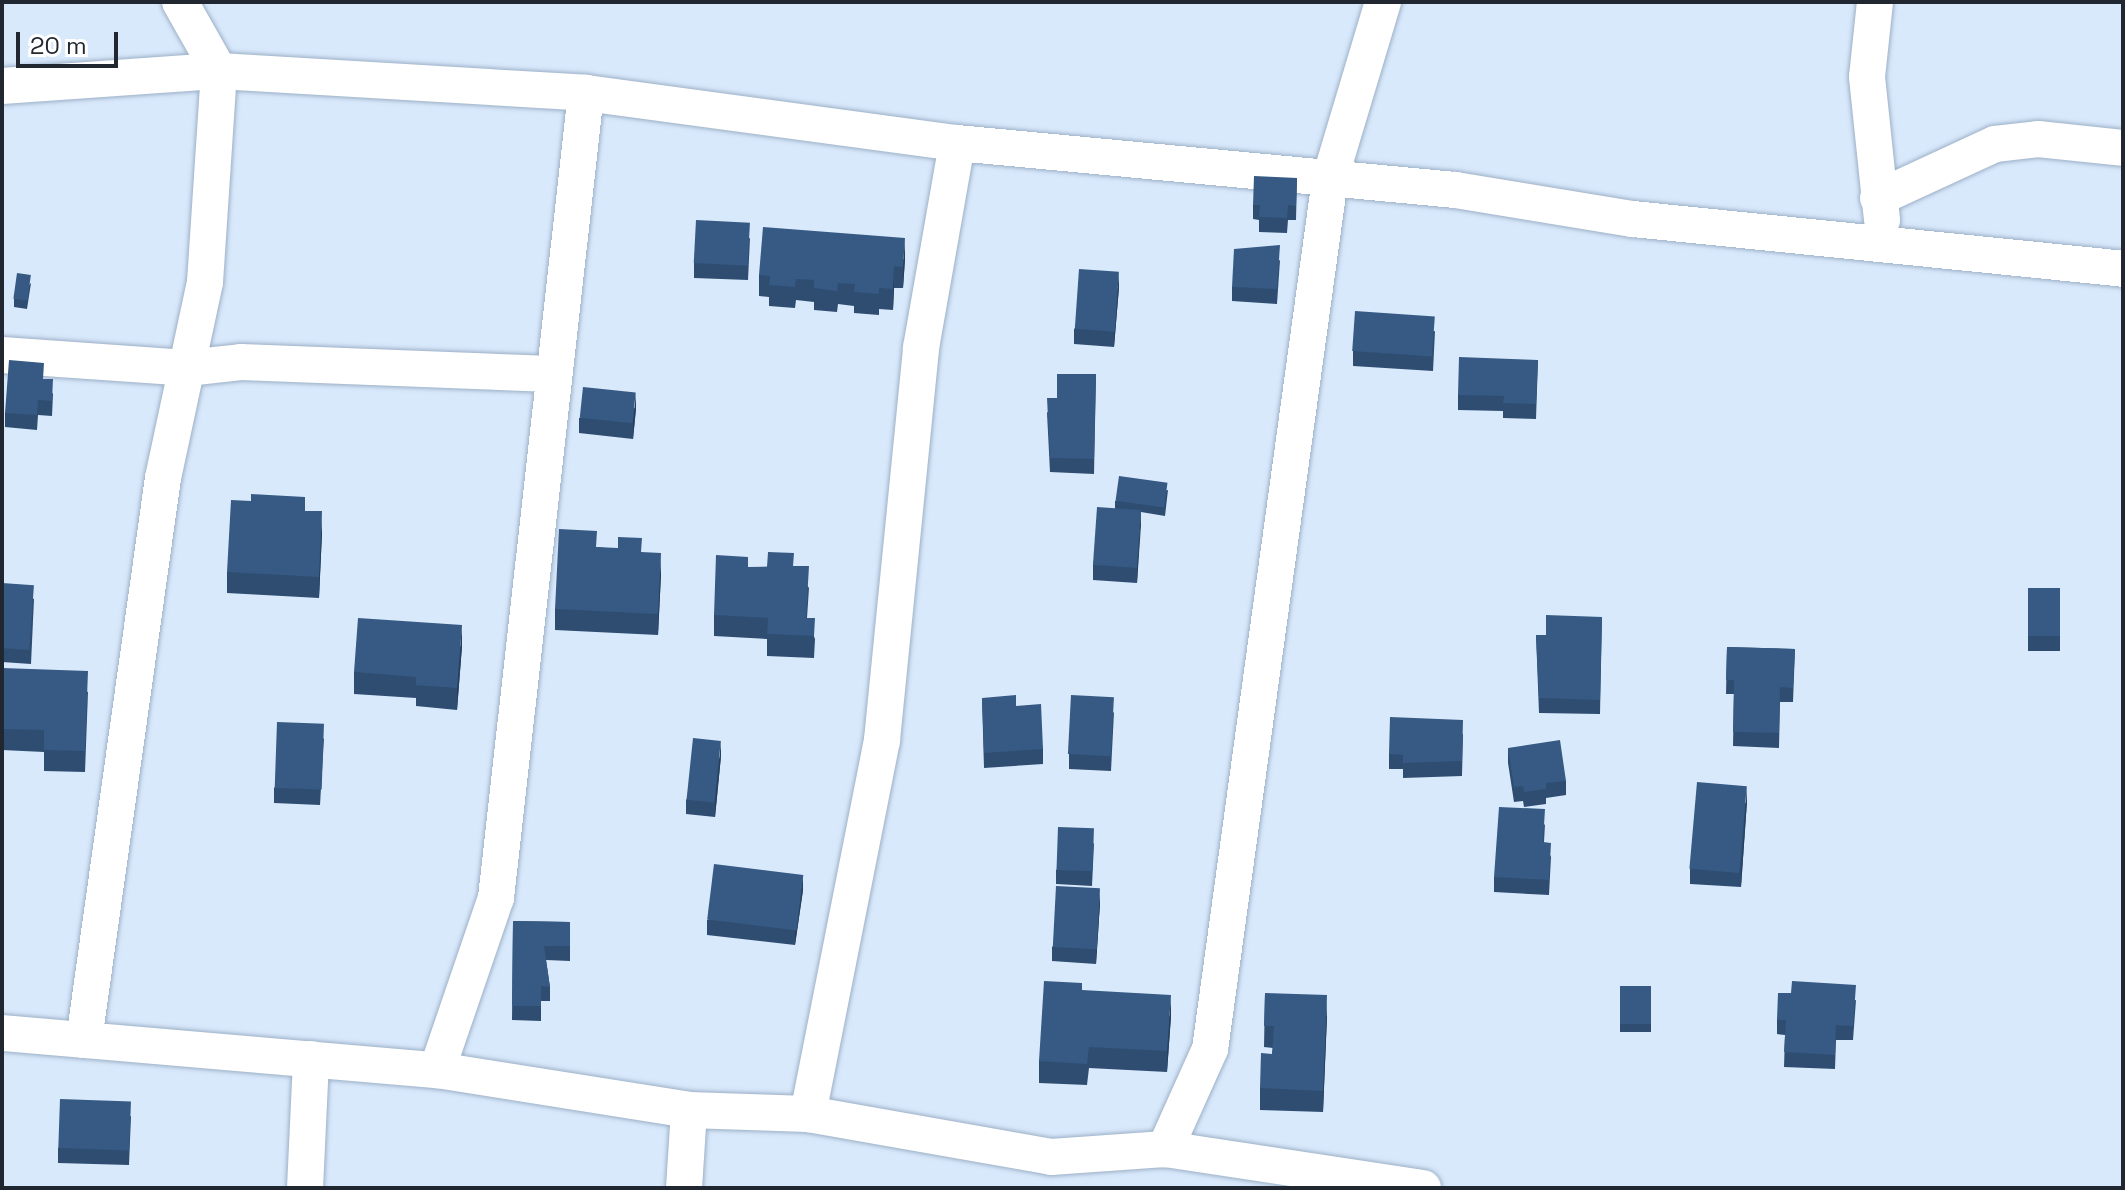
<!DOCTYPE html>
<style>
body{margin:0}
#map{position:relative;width:2125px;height:1190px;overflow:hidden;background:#d9e9fc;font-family:"Space Grotesk",sans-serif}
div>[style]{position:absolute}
.roads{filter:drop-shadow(0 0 2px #9cb0c6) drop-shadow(0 0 2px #9cb0c6)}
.minor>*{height:36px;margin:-18px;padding:0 18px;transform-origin:18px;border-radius:18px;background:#fff}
.wall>*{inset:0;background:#2e4d71;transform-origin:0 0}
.shaded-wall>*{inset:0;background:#263f5c}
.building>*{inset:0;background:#365a83;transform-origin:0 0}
span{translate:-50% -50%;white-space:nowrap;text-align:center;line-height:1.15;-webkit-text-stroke:8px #fff;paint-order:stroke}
.frame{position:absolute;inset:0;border:4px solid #202730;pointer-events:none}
.scale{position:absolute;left:16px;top:32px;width:102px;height:36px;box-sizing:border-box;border:4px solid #202730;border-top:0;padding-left:10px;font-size:24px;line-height:28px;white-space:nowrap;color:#202730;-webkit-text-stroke:6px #fff;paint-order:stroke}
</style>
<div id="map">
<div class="roads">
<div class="minor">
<div style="left:1383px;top:2px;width:185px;rotate:106.7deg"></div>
<div style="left:1330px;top:179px;width:878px;rotate:97.85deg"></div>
<div style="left:1210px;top:1049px;width:110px;rotate:114.2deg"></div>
<div style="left:1165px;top:1149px;width:261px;rotate:8.6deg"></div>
<div style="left:1875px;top:2px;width:75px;rotate:96.1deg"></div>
<div style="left:1867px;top:77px;width:144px;rotate:84deg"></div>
<div style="left:2px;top:86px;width:218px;rotate:-4deg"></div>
<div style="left:219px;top:71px;width:368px;rotate:3.4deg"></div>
<div style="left:586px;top:93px;width:374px;rotate:7.7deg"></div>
<div style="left:957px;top:143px;width:500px;rotate:5.39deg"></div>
<div style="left:1455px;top:190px;width:180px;rotate:9.3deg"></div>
<div style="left:1633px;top:219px;width:493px;rotate:5.8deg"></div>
<div style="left:1878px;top:198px;width:129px;rotate:-24.8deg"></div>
<div style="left:1995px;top:144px;width:43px;rotate:-6.6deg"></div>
<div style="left:2038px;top:139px;width:85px;rotate:6deg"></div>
<div style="left:2px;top:355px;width:185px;rotate:4deg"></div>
<div style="left:187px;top:368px;width:54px;rotate:-6.3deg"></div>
<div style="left:241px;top:362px;width:311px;rotate:2.2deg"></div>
<div style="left:2px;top:1033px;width:437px;rotate:4.9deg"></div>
<div style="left:437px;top:1070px;width:255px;rotate:9deg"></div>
<div style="left:689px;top:1110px;width:119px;rotate:1.9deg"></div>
<div style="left:808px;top:1114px;width:247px;rotate:10deg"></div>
<div style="left:1051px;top:1157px;width:114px;rotate:-4deg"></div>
<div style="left:84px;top:1040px;width:568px;rotate:-82deg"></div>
<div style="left:163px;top:478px;width:200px;rotate:-77.9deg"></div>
<div style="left:205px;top:282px;width:211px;rotate:-86.2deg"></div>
<div style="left:219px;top:71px;width:79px;rotate:-119.5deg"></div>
<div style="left:437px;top:1070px;width:182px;rotate:-71.1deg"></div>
<div style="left:496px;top:898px;width:810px;rotate:-83.62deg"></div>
<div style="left:808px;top:1114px;width:381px;rotate:-78.8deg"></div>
<div style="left:882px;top:740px;width:394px;rotate:-84.3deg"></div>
<div style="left:921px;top:348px;width:208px;rotate:-80deg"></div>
<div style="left:305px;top:1188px;width:129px;rotate:-87.3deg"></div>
<div style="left:684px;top:1188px;width:78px;rotate:-86.3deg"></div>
</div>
</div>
<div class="wall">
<div style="clip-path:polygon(1297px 178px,1296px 220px,1288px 220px,1287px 233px,1259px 232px,1259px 220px,1253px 219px,1253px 205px)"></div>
<div style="clip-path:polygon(750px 238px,748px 280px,694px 278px,694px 263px)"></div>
<div style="clip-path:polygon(905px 259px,903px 288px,894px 288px,893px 310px,879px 309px,879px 315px,854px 313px,854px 306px,838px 304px,837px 312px,814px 310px,814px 302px,796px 300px,795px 308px,769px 306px,769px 297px,759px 296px,759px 275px)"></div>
<div style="clip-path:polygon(1280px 260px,1277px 304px,1232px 301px,1232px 287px)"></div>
<div style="clip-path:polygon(31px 283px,27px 309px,14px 307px,14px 299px)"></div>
<div style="clip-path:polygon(1119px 287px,1114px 347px,1074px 344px,1074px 329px)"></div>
<div style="clip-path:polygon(1435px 331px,1433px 371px,1353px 366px,1353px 351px)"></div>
<div style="clip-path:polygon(1538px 360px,1536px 419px,1503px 418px,1503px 411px,1458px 410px,1458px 395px)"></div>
<div style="clip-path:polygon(1096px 374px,1094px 474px,1050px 472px,1047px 413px,1057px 398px)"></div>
<div style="clip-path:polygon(43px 379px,53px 394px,52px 416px,38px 415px,37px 430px,5px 427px,5px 413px)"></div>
<div style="clip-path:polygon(636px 408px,633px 439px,579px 433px,579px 418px)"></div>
<div style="clip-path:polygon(1168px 490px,1165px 516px,1141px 512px,1137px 583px,1093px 580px,1093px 565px,1115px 508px,1115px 501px)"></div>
<div style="clip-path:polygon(305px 511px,322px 533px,319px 598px,227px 593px,227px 572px)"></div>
<div style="clip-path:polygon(597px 547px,642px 552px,661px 574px,658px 635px,555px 630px,555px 609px)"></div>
<div style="clip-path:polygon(794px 566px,809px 588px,807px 618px,815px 639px,814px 658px,767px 656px,767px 639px,714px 636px,714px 615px,748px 567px)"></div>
<div style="clip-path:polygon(2px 583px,34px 599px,31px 664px,2px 662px)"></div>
<div style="left:2028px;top:588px;width:32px;height:63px"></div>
<div style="clip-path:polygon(1602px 617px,1600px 714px,1539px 713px,1536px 635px,1546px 635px)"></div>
<div style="clip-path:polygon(462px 646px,457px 710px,416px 706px,416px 698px,354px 694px,354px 672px)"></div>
<div style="clip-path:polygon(1727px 647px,1795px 649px,1793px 702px,1780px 702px,1779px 748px,1733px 746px,1734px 694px,1726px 694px)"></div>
<div style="clip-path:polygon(2px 668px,88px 692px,85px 772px,44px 771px,44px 752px,2px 750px)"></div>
<div style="clip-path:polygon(982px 698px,1016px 706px,1043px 749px,1043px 764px,984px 768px)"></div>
<div style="clip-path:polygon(1114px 712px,1111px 771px,1069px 769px,1069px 754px)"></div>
<div style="clip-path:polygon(1463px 734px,1462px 776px,1403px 778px,1403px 769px,1389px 769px,1389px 754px)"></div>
<div style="clip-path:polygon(324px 738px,320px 805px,274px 803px,274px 788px)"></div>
<div style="clip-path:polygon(1508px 748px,1566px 781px,1566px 795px,1546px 798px,1546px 804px,1524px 807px,1523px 801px,1514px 802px,1508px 763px)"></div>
<div style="clip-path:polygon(721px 756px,715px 817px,686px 814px,686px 800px)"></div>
<div style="clip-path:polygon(1747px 801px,1741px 887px,1690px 884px,1690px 869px)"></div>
<div style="clip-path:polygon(1545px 824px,1544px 842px,1551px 857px,1549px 895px,1494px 892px,1494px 877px)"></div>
<div style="clip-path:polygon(1094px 843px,1092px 886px,1056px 884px,1056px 870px)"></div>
<div style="clip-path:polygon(803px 890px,795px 945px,707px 935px,707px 920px)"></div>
<div style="clip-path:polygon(1100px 903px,1096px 964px,1052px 961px,1052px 947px)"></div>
<div style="clip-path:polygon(513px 921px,570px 922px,570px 961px,546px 960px,550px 987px,550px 1001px,541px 1001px,541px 1021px,512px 1020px)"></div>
<div style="left:1620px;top:986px;width:31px;height:46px"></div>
<div style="clip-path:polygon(1082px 991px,1171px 1016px,1167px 1072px,1089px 1068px,1087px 1085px,1039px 1083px,1039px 1061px)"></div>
<div style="clip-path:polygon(1265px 993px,1327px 1016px,1323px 1112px,1260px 1110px,1260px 1088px,1272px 1054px,1273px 1048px,1264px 1047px)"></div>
<div style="clip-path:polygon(1856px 1000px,1853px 1040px,1836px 1040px,1835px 1069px,1784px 1067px,1785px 1035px,1777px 1034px,1777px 1020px)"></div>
<div style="clip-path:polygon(131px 1116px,129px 1165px,58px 1163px,58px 1148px)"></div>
</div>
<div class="shaded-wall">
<div style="clip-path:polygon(905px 238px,905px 259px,903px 288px,903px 267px)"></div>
<div style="clip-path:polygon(894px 266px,894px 288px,893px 310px,893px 289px)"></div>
<div style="clip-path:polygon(1119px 272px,1119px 287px,1114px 347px,1114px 332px)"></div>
<div style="clip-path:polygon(636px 393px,636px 408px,633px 439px,633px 424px)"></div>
<div style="clip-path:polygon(1141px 510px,1141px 525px,1137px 583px,1137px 568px)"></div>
<div style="clip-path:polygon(322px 511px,322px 533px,319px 598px,319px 577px)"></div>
<div style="clip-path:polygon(661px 553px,661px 574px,658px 635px,658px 614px)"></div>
<div style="clip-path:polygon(462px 625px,462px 646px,457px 710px,457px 688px)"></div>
<div style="clip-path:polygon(721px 741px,721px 756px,715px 817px,715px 803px)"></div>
<div style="clip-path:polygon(1747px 786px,1747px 801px,1741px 887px,1741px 873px)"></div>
<div style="clip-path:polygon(803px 875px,803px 890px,795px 945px,795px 931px)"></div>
<div style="clip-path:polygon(1100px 888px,1100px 903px,1096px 964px,1096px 949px)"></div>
<div style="clip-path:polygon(1171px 995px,1171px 1016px,1167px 1072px,1167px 1051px)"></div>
<div style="clip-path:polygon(1327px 995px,1327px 1016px,1323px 1112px,1323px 1091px)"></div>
</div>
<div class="building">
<div style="clip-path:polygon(1254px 176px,1297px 178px,1296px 206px,1288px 205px,1287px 218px,1259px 217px,1260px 205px,1253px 205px)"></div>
<div style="left:696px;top:220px;width:54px;height:43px;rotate:3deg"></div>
<div style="clip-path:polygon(763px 227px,905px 238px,903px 267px,894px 266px,893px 289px,879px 288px,879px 294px,854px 292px,855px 284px,838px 283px,837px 291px,814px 288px,814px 280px,796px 279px,795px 287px,769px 285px,770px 276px,759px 275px)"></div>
<div style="clip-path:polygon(1280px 245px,1277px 289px,1232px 287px,1234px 249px)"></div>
<div style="left:1079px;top:269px;width:40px;height:60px;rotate:4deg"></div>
<div style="left:17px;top:273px;width:14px;height:26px;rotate:8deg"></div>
<div style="left:1355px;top:311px;width:80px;height:40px;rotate:4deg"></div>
<div style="clip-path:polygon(1459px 357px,1538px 360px,1536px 404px,1503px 403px,1504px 396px,1458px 395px)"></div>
<div style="clip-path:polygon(9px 360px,44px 363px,43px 379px,53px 379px,52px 401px,38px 400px,37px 415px,5px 413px)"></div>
<div style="clip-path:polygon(1057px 374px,1096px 374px,1094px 459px,1050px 458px,1047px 398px,1057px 398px)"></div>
<div style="left:583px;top:387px;width:53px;height:31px;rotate:6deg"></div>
<div style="left:1119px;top:476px;width:49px;height:25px;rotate:8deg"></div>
<div style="clip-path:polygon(251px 494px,305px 497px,305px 511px,322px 511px,319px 577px,227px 572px,231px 500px,251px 501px)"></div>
<div style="left:1097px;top:507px;width:44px;height:58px;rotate:4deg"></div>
<div style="clip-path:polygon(559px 529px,597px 531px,596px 547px,618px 548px,618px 537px,642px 538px,641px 552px,661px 553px,658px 614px,555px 609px)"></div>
<div style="clip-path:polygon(768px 552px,794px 553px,793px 566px,809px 566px,806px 618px,815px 618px,814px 636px,767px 634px,768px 618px,714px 615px,716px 555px,748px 557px,748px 567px,767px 567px)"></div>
<div style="left:2px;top:583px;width:32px;height:65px;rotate:4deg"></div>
<div style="left:2028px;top:588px;width:32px;height:48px"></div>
<div style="clip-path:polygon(1546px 615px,1602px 617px,1600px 700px,1539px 698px,1536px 635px,1546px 635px)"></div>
<div style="clip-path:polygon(358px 618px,462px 625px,457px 688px,416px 685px,416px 677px,354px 672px)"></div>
<div style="clip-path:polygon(1727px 647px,1795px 649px,1793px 688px,1780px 687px,1779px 733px,1733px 732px,1734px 680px,1726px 680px)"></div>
<div style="clip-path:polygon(2px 668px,88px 671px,85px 751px,44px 750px,44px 730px,2px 729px)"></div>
<div style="clip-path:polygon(1016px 695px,1016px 706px,1041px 704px,1043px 749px,984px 753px,982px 698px)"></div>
<div style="left:1071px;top:695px;width:43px;height:59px;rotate:3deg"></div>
<div style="clip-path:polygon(1390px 717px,1463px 720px,1462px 761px,1403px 763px,1403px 755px,1389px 754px)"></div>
<div style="left:277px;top:722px;width:47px;height:66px;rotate:2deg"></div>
<div style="left:693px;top:738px;width:28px;height:62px;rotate:6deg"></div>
<div style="clip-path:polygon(1560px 740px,1566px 781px,1546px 783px,1546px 789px,1524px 792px,1523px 786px,1514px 787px,1508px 748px)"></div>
<div style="left:1697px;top:782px;width:50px;height:87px;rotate:5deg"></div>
<div style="clip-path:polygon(1499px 807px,1545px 809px,1543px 842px,1551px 843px,1549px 880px,1494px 877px)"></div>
<div style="left:1058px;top:827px;width:36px;height:43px;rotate:2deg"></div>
<div style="left:714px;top:864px;width:90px;height:56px;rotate:7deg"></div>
<div style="left:1056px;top:886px;width:44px;height:61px;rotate:3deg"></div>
<div style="clip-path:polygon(513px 921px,570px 922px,570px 946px,544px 946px,550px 987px,541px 986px,541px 1006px,512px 1006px)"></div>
<div style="clip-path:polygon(1044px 981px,1082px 983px,1082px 990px,1171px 995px,1167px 1051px,1089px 1047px,1087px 1064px,1039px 1061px)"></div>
<div style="clip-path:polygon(1792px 981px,1856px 985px,1853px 1026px,1836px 1025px,1835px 1055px,1784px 1052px,1786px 1020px,1777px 1020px,1778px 993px,1791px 993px)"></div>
<div style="left:1620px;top:986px;width:31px;height:38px"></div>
<div style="clip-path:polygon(1265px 993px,1327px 995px,1323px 1091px,1260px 1088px,1261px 1053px,1272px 1054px,1274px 1026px,1264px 1026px)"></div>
<div style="left:60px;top:1099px;width:71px;height:49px;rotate:2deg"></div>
</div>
<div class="frame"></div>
<div class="scale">20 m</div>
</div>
